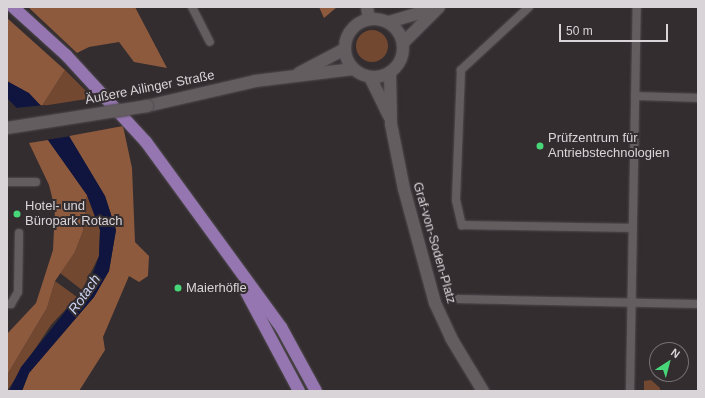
<!DOCTYPE html>
<meta charset="utf-8">
<style>
body{margin:0}
#map{position:relative;width:705px;height:398px;overflow:hidden;background:#332d30;font-family:Helvetica,sans-serif}
div>[style]{position:absolute}
.green>*{inset:0;background:#734831}
.round{border-radius:50%}
.forest>*{inset:0;background:#8e5a3d}
.water>*{inset:0;background:#0f153f}
.pier>*{inset:0;background:#332d30}
.roads{filter:drop-shadow(0 0 1px #4f4a4d) drop-shadow(0 0 1px #4f4a4d)}
.lane>*{height:8px;margin:-4px;padding:0 4px;transform-origin:4px;border-radius:4px;background:#635d60}
.street>*{height:12px;margin:-6px;padding:0 6px;transform-origin:6px;border-radius:6px;background:#635d60}
.secondary>*{height:12px;margin:-6px;padding:0 6px;transform-origin:6px;border-radius:6px;background:#635d60}
.secondary>.ring{margin:-6px;padding:0;box-sizing:content-box;background:none;border:12px solid #635d60;border-radius:50%}
.primary>*{height:12px;margin:-6px;padding:0 6px;transform-origin:6px;border-radius:6px;background:#9576b0}
.bridges{filter:drop-shadow(0 0 1px #4f4a4d) drop-shadow(0 0 1px #4f4a4d)}
.secondary-bridge>*{height:12px;margin:-6px;padding:0 6px;transform-origin:6px;border-radius:6px;background:#635d60}
.dots>*{width:11px;height:11px;translate:-50% -50%;box-sizing:border-box;border:2px solid #332d30;border-radius:50%}
span{translate:-50% -50%;white-space:nowrap;text-align:center;line-height:1.15;-webkit-text-stroke:4px #332d30;paint-order:stroke}
.street-label{font-size:13px;color:#d8d4d7}
.poi-label{font-size:13px;color:#d8d4d7}
.left{translate:0 -50%;text-align:left}
.water-label{font-size:14px;color:#cbd4f4;font-style:italic}
.frame{position:absolute;inset:0;border:8px solid #d8d4d7;pointer-events:none}
.north{position:absolute;left:649px;top:342px;width:40px;height:40px;box-sizing:border-box;background:#332d30;border:1px solid #757073;border-radius:50%;rotate:36deg;font-size:11px;font-weight:700;line-height:16px;text-align:center;color:#d8d4d7}
.north::after{content:'';display:block;margin:auto;width:14px;height:18px;background:#47d779;clip-path:polygon(50% 0,100% 100%,50% 72%,0 100%)}
.scale{position:absolute;left:559px;top:24px;width:109px;height:18px;box-sizing:border-box;border:2px solid #d8d4d7;border-top:0;padding-left:5px;font-size:12px;line-height:14px;white-space:nowrap;color:#d8d4d7;-webkit-text-stroke:3px #332d30;paint-order:stroke}
</style>
<div id="map">
<div class="green">
<div class="round" style="left:356px;top:30px;width:32px;height:32px"></div>
<div style="clip-path:polygon(65px 70px,93px 98px,42px 106px)"></div>
<div style="clip-path:polygon(87px 195px,100px 230px,99px 256px,82px 290px,60px 273px,75px 252px,83px 231px)"></div>
<div style="clip-path:polygon(55px 281px,77px 297px,51px 325px,7px 391px,7px 375px,47px 308px)"></div>
<div style="clip-path:polygon(651px 380px,660px 388px,660px 391px,644px 391px,644px 381px)"></div>
</div>
<div class="forest">
<div style="clip-path:polygon(28px 7px,135px 7px,167px 68px,134px 62px,119px 42px,89px 47px,77px 53px)"></div>
<div style="clip-path:polygon(319px 7px,337px 7px,324px 18px)"></div>
<div style="clip-path:polygon(7px 18px,65px 70px,42px 106px,7px 81px)"></div>
<div style="clip-path:polygon(123px 126px,132px 168px,135px 242px,149px 256px,148px 276px,139px 282px,129px 276px,103px 337px,105px 350px,79px 391px,22px 391px,29px 373px,94px 297px,109px 271px,116px 230px,105px 196px,69px 136px)"></div>
<div style="clip-path:polygon(48px 140px,87px 195px,83px 231px,75px 252px,55px 281px,47px 308px,7px 375px,7px 334px,36px 303px,53px 250px,55px 209px,49px 185px,29px 143px)"></div>
</div>
<div class="water">
<div style="clip-path:polygon(7px 81px,29px 93px,69px 136px,105px 196px,116px 230px,109px 271px,94px 297px,29px 373px,22px 391px,9px 391px,21px 367px,91px 279px,99px 256px,100px 230px,87px 195px,48px 140px,7px 98px)"></div>
</div>
<div class="pier">
<div style="clip-path:polygon(45px 105px,71px 136px,46px 140px,15px 108px)"></div>
</div>
<div class="roads">
<div class="lane">
<div style="left:192px;top:7px;width:39px;rotate:63deg"></div>
<div style="left:529px;top:7px;width:93px;rotate:137.2deg"></div>
<div style="left:461px;top:70px;width:130px;rotate:92.2deg"></div>
<div style="left:456px;top:200px;width:26px;rotate:77deg"></div>
<div style="left:462px;top:225px;width:170px;rotate:1deg"></div>
<div style="left:635px;top:96px;width:63px;rotate:1.8deg"></div>
<div style="left:7px;top:182px;width:29px"></div>
<div style="left:458px;top:299px;width:240px;rotate:1.2deg"></div>
<div style="left:7px;top:304px;width:4px"></div>
<div style="left:11px;top:304px;width:14px;rotate:-60deg"></div>
<div style="left:18px;top:292px;width:59px;rotate:-89deg"></div>
<div style="left:630px;top:391px;width:384px;rotate:-89deg"></div>
</div>
<div class="street">
<div style="left:367px;top:7px;width:12px;rotate:81deg"></div>
</div>
<div class="secondary">
<div class="ring" style="left:345px;top:19px;width:46px;height:46px"></div>
<div style="left:389px;top:22px;width:49px;rotate:-16.6deg"></div>
<div style="left:403px;top:43px;width:51px;rotate:-45deg"></div>
<div style="left:390px;top:72px;width:52px;rotate:88.9deg"></div>
<div style="left:391px;top:124px;width:66px;rotate:78.7deg"></div>
<div style="left:404px;top:189px;width:118px;rotate:74.8deg"></div>
<div style="left:435px;top:303px;width:38px;rotate:65deg"></div>
<div style="left:451px;top:338px;width:62px;rotate:58.9deg"></div>
<div style="left:299px;top:73px;width:52px;rotate:-27.6deg"></div>
<div style="left:370px;top:77px;width:43px;rotate:64deg"></div>
<div style="left:147px;top:106px;width:111px;rotate:-13deg"></div>
<div style="left:255px;top:81px;width:99px;rotate:-7deg"></div>
</div>
<div class="primary">
<div style="left:13px;top:7px;width:72px;rotate:42.2deg"></div>
<div style="left:66px;top:55px;width:118px;rotate:47.4deg"></div>
<div style="left:146px;top:142px;width:229px;rotate:53.9deg"></div>
<div style="left:281px;top:327px;width:73px;rotate:61.3deg"></div>
<div style="left:244px;top:288px;width:117px;rotate:61.9deg"></div>
</div>
</div>
<div class="bridges">
<div class="secondary-bridge">
<div style="left:7px;top:128px;width:142px;rotate:-8.9deg"></div>
</div>
</div>
<div class="dots">
<div style="left:540px;top:146px;background:#47d779"></div>
<div style="left:17px;top:214px;background:#47d779"></div>
<div style="left:178px;top:288px;background:#47d779"></div>
</div>
<div class="street-label">
<span style="left:150px;top:88px;rotate:-11deg">Äußere Ailinger Straße</span>
<span style="left:434px;top:243px;rotate:74deg">Graf-von-Soden-Platz</span>
</div>
<div class="poi-label">
<span class="left" style="left:548px;top:146px">Prüfzentrum für<br>Antriebstechnologien</span>
<span class="left" style="left:25px;top:214px">Hotel- und<br>Büropark Rotach</span>
<span class="left" style="left:186px;top:288px">Maierhöfle</span>
</div>
<div class="water-label">
<span style="left:84px;top:294px;rotate:-55deg">Rotach</span>
</div>
<div class="frame"></div>
<div class="north">N</div>
<div class="scale">50 m</div>
</div>
